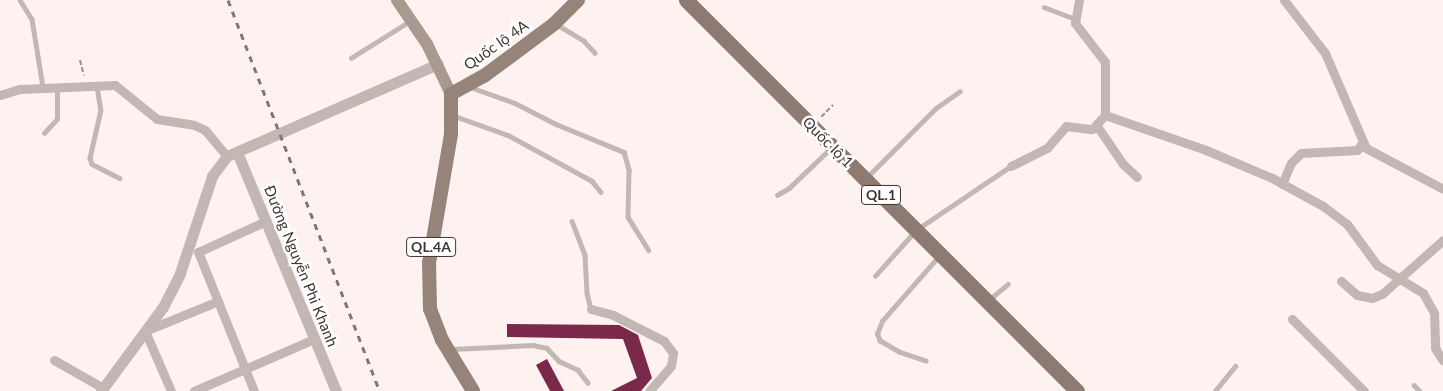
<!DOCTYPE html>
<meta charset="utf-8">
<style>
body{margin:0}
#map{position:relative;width:1443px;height:391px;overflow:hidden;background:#fef2f1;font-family:Lato,sans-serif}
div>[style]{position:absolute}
.building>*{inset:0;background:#7a294b}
.path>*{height:2px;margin-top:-1px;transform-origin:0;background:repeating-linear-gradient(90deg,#9d9190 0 5px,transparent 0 7.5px)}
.service>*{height:4.5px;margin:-2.25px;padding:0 2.25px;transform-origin:2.25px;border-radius:2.25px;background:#c2b7b2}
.minor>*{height:9px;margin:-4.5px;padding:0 4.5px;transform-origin:4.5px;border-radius:4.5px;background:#c2b7b2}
.tertiary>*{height:11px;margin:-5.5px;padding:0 5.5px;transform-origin:5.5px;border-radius:5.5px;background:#c2b7b2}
.secondary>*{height:12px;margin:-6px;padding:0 6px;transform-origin:6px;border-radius:6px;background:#a99991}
.primary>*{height:14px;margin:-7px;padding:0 7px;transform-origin:7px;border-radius:7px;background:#96837a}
.trunk>*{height:15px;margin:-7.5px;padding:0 7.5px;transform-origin:7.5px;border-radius:7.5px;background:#8e7a70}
.rail>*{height:3px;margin-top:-1.5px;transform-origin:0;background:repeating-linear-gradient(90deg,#817675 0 6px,transparent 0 12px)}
span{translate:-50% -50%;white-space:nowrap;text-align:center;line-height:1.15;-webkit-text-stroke:5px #fff;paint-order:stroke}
.shield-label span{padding:1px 4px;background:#fff;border:1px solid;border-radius:4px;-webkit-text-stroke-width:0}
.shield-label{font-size:14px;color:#3f3433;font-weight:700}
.street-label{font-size:15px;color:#3f3433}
</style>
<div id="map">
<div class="building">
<div style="clip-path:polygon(507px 324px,619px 325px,638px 335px,652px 378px,641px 391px,611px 391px,637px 378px,623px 339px,507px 337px)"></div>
<div style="clip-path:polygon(547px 359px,564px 391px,550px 391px,536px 365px)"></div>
</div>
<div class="path">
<div style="left:80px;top:60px;width:16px;rotate:76deg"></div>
<div style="left:821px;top:117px;width:17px;rotate:-45deg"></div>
</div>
<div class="service">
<div style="left:20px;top:0;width:22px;rotate:58deg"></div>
<div style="left:32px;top:19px;width:69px;rotate:80.8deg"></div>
<div style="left:1044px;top:7px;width:31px;rotate:21deg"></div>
<div style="left:556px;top:24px;width:33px;rotate:31deg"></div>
<div style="left:584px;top:41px;width:16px;rotate:47deg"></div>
<div style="left:351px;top:58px;width:70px;rotate:-32.1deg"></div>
<div style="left:97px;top:86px;width:24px;rotate:81deg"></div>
<div style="left:101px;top:110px;width:49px;rotate:102.9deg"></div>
<div style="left:90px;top:158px;width:6px;rotate:72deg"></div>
<div style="left:92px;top:164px;width:31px;rotate:27deg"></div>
<div style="left:470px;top:87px;width:48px;rotate:19.6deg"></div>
<div style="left:515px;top:103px;width:46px;rotate:27.1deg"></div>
<div style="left:556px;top:124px;width:74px;rotate:22.4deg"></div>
<div style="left:624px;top:152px;width:19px;rotate:74deg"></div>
<div style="left:629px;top:170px;width:47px;rotate:91.2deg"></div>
<div style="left:628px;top:217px;width:39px;rotate:58deg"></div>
<div style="left:452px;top:115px;width:59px;rotate:19.7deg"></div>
<div style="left:508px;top:135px;width:96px;rotate:28.7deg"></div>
<div style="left:592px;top:181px;width:14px;rotate:51deg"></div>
<div style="left:44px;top:133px;width:19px;rotate:-47deg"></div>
<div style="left:57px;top:119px;width:30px;rotate:-90deg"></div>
<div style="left:866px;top:178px;width:99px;rotate:-45deg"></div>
<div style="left:936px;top:108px;width:29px;rotate:-35deg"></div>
<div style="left:777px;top:195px;width:14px;rotate:-30deg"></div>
<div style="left:789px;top:188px;width:57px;rotate:-43.6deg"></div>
<div style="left:572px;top:221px;width:36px;rotate:69deg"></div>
<div style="left:585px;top:255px;width:38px;rotate:87deg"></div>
<div style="left:587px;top:293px;width:16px;rotate:76deg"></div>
<div style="left:875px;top:276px;width:62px;rotate:-48.3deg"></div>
<div style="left:916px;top:230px;width:115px;rotate:-34deg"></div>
<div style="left:990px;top:299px;width:23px;rotate:-40deg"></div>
<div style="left:452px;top:349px;width:81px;rotate:-2.8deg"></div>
<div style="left:533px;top:345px;width:14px;rotate:12deg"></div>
<div style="left:547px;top:348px;width:18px;rotate:47deg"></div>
<div style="left:559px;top:361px;width:21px;rotate:25deg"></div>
<div style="left:578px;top:370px;width:16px;rotate:52deg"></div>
<div style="left:926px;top:361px;width:28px;rotate:-162deg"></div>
<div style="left:899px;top:352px;width:22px;rotate:-150deg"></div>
<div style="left:880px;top:341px;width:8px;rotate:-113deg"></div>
<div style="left:877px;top:334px;width:14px;rotate:-69deg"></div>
<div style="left:882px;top:321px;width:85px;rotate:-48.8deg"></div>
<div style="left:1414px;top:385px;width:8px;rotate:45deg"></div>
<div style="left:1215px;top:391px;width:32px;rotate:-51deg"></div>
</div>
<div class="minor">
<div style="left:1284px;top:0;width:67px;rotate:52.3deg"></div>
<div style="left:1325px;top:53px;width:103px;rotate:66.7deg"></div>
<div style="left:1366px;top:148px;width:87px;rotate:28deg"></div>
<div style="left:0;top:95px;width:21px;rotate:-17deg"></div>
<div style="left:20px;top:89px;width:95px;rotate:-2.4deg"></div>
<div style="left:115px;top:85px;width:54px;rotate:39deg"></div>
<div style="left:157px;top:119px;width:37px;rotate:9deg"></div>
<div style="left:194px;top:125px;width:12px;rotate:24deg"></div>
<div style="left:205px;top:130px;width:34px;rotate:50deg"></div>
<div style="left:1105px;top:115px;width:107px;rotate:19.1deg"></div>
<div style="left:1206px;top:150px;width:72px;rotate:23deg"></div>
<div style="left:1272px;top:178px;width:58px;rotate:28.8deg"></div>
<div style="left:1323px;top:206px;width:30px;rotate:37deg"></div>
<div style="left:1347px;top:224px;width:51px;rotate:53.8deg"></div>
<div style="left:1377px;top:265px;width:54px;rotate:31.3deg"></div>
<div style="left:1423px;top:293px;width:23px;rotate:61deg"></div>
<div style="left:1434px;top:313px;width:35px;rotate:88deg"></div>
<div style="left:1435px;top:348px;width:15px;rotate:58deg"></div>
<div style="left:1097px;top:126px;width:46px;rotate:55.6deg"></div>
<div style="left:1123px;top:164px;width:19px;rotate:43deg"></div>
<div style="left:1011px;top:166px;width:40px;rotate:-26.6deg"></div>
<div style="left:1047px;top:148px;width:29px;rotate:-49deg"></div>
<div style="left:1066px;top:126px;width:26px;rotate:7deg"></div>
<div style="left:1092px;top:129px;width:19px;rotate:-47deg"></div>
<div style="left:1105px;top:115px;width:53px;rotate:-90deg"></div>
<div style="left:1105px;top:62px;width:49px;rotate:-127.6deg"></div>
<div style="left:1075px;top:23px;width:23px;rotate:-80deg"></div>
<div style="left:1282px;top:184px;width:23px;rotate:-67deg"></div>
<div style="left:1291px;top:163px;width:14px;rotate:-45deg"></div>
<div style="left:1301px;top:153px;width:56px;rotate:-3.1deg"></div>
<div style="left:1357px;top:150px;width:10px;rotate:-53deg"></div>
<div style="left:1341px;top:281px;width:21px;rotate:41deg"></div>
<div style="left:1357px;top:295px;width:15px;rotate:11deg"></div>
<div style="left:1372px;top:298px;width:11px;rotate:-22deg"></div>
<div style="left:1382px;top:294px;width:81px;rotate:-41.5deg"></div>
<div style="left:591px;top:309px;width:23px;rotate:15deg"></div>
<div style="left:613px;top:315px;width:57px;rotate:27deg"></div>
<div style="left:664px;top:341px;width:15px;rotate:53deg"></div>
<div style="left:673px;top:353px;width:13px;rotate:99deg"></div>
<div style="left:671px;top:366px;width:33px;rotate:131deg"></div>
<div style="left:1292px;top:319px;width:102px;rotate:45deg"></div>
<div style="left:54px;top:360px;width:56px;rotate:29.7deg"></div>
<div style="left:171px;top:391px;width:65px;rotate:-113.4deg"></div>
<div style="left:145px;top:331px;width:79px;rotate:-22.3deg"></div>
<div style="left:194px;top:391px;width:131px;rotate:-23.4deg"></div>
<div style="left:254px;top:391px;width:150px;rotate:-111.9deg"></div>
<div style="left:198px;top:252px;width:75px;rotate:-24.5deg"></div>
</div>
<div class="tertiary">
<div style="left:237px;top:152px;width:259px;rotate:67.5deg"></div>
<div style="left:101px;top:391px;width:104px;rotate:-53.6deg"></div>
<div style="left:163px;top:307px;width:38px;rotate:-63deg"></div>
<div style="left:180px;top:273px;width:102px;rotate:-71.7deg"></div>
<div style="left:212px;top:176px;width:25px;rotate:-53deg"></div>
<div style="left:227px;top:156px;width:230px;rotate:-23.6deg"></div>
</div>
<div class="secondary">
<div style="left:397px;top:0;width:53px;rotate:55.7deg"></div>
<div style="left:427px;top:44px;width:55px;rotate:64.4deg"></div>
</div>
<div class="primary">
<div style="left:473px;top:391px;width:60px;rotate:-121.3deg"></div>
<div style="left:442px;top:340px;width:33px;rotate:-111deg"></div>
<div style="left:430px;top:309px;width:46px;rotate:-91.2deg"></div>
<div style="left:429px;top:263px;width:131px;rotate:-80.3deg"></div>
<div style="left:451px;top:134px;width:40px;rotate:-90deg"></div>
<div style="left:451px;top:94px;width:38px;rotate:-29deg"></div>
<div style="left:484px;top:76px;width:87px;rotate:-36.6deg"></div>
<div style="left:554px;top:24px;width:34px;rotate:-45deg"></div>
</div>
<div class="trunk">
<div style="left:686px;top:0;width:553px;rotate:45deg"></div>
</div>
<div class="rail">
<div style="left:228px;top:0;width:420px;rotate:68.8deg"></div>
</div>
<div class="shield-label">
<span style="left:881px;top:195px">QL.1</span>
<span style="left:431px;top:247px">QL.4A</span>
</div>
<div class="street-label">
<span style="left:496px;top:45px;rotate:-35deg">Quốc lộ 4A</span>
<span style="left:828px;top:142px;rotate:45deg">Quốc lộ 1</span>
<span style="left:301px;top:266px;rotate:68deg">Đường Nguyễn Phi Khanh</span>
</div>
</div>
